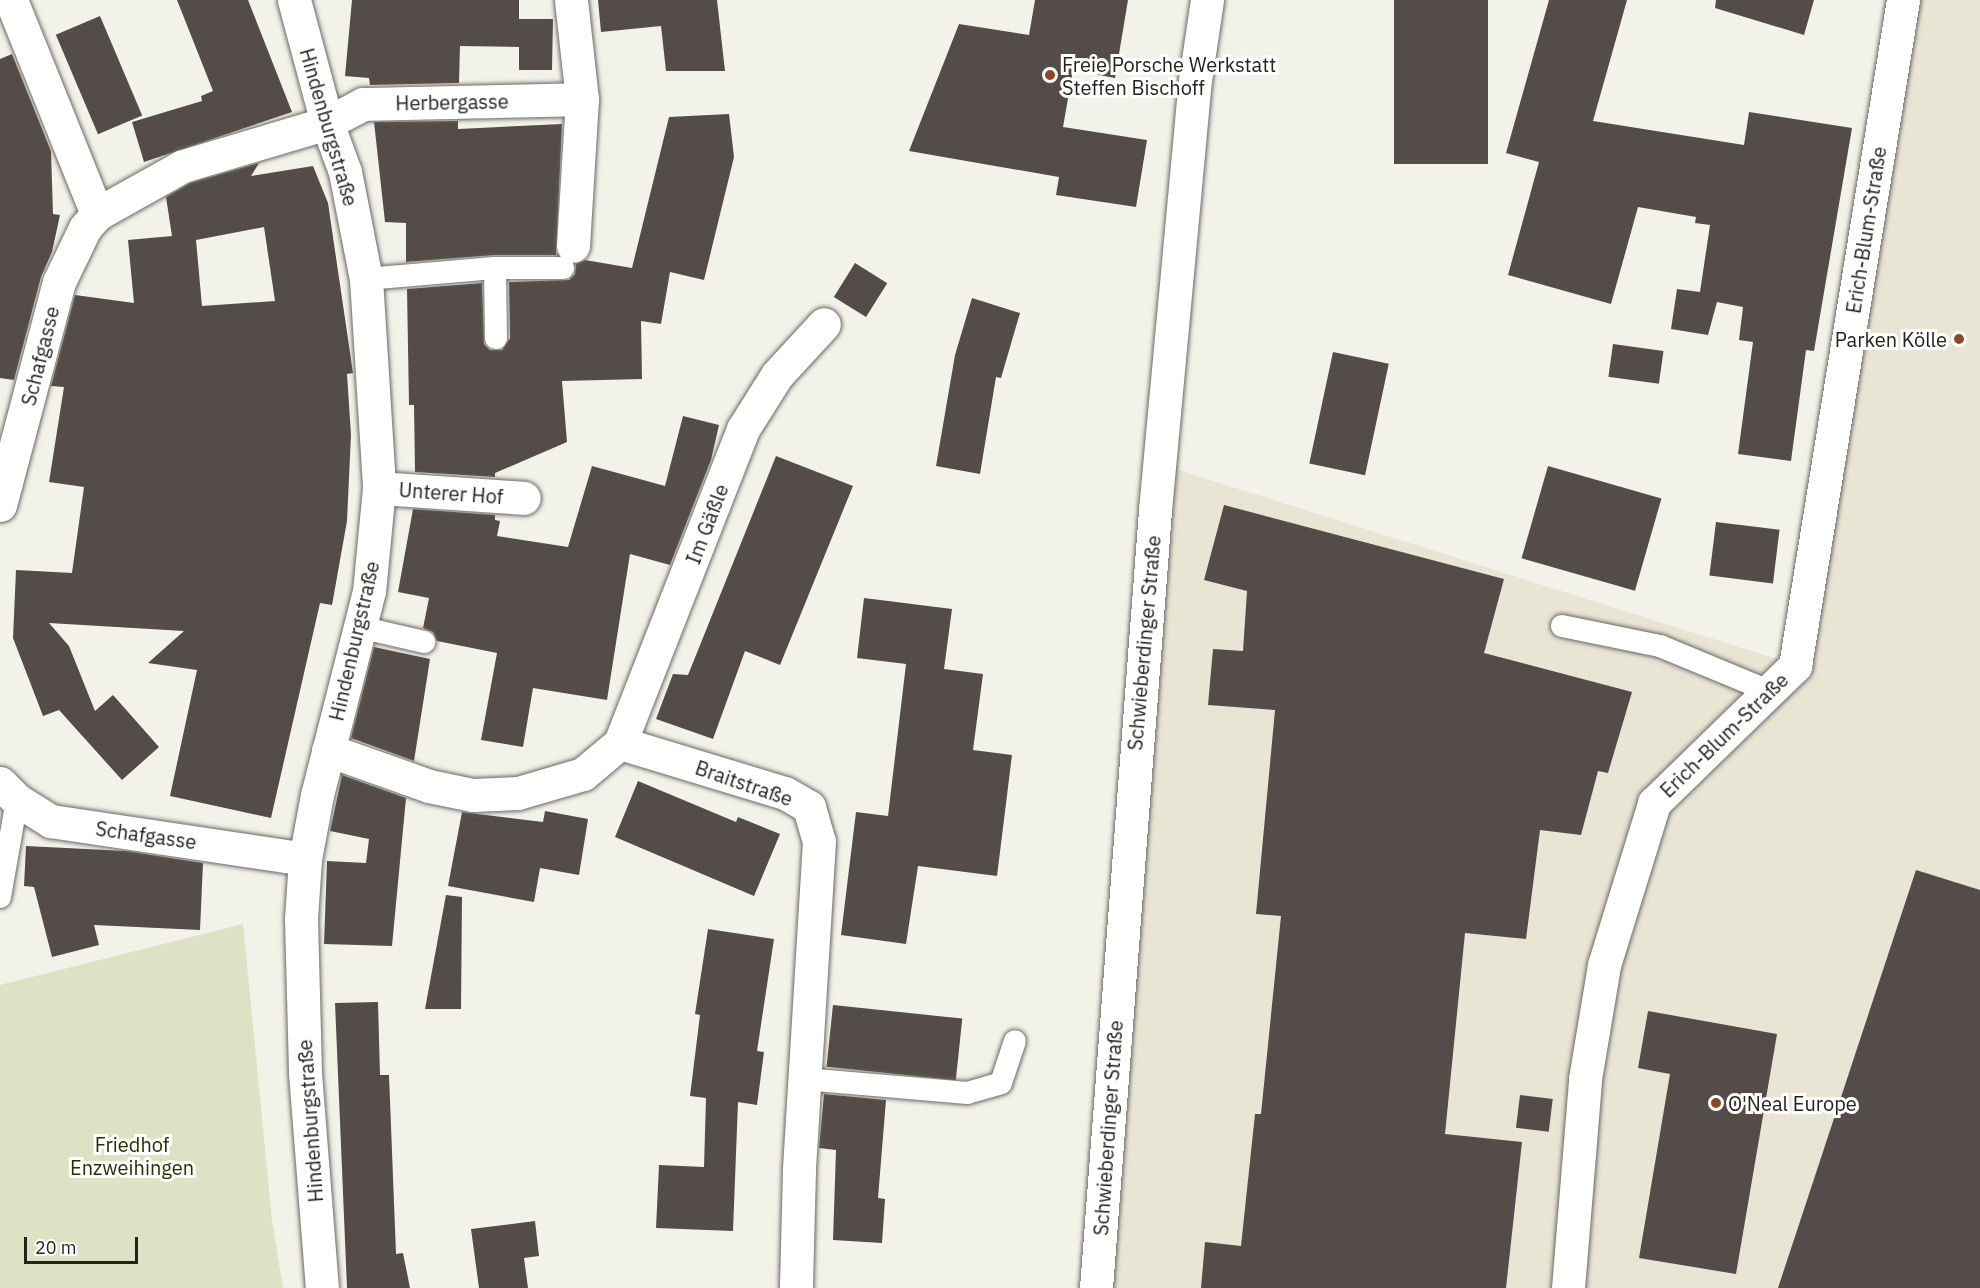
<!DOCTYPE html>
<meta charset="utf-8">
<style>
body{margin:0}
#map{position:relative;width:1980px;height:1288px;overflow:hidden;background:#f3f2e9;font-family:"IBM Plex Sans",sans-serif}
div>[style]{position:absolute}
.built>*{inset:0;background:#e8e5d5}
.green>*{inset:0;background:#dce2c3}
.building>*{inset:0;background:#534c48;transform-origin:0 0}
.roads{filter:drop-shadow(0 0 2px #6b6962) drop-shadow(0 0 2px #6b6962)}
.lane>*{height:22px;margin:-11px;padding:0 11px;transform-origin:11px;border-radius:11px;background:#fff}
.street>*{height:33px;margin:-16.5px;padding:0 16.5px;transform-origin:16.5px;border-radius:16.5px;background:#fff}
.primary>*{height:33px;margin:-16.5px;padding:0 16.5px;transform-origin:16.5px;border-radius:16.5px;background:#fff}
.dots>*{width:16px;height:16px;translate:-50% -50%;box-sizing:border-box;border:3px solid #fff;border-radius:50%}
span{translate:-50% -50%;white-space:nowrap;text-align:center;line-height:1.15;-webkit-text-stroke:6px #fff;paint-order:stroke}
.poi-label{font-size:20px;color:#23221f}
.left{translate:0 -50%;text-align:left}
.right{translate:-100% -50%;text-align:right}
.street-label{font-size:20px;color:#23221f}
.park-label{font-size:20px;color:#292d00}
.scale{position:absolute;left:24px;top:1237px;width:114px;height:27px;box-sizing:border-box;border:3px solid #23221f;border-top:0;padding-left:8px;font-size:18px;line-height:21px;white-space:nowrap;color:#23221f;-webkit-text-stroke:4px #fff;paint-order:stroke}
</style>
<div id="map">
<div class="built">
<div style="clip-path:polygon(1914px 0,1980px 0,1980px 1288px,1108px 1288px,1166px 466px,1805px 668px)"></div>
</div>
<div class="green">
<div style="clip-path:polygon(243px 924px,272px 1220px,283px 1288px,0 1288px,0 985px)"></div>
</div>
<div class="building">
<div style="clip-path:polygon(177px 0,248px 0,292px 112px,144px 162px,132px 122px,202px 101px,201px 96px,213px 91px)"></div>
<div style="clip-path:polygon(352px 0,519px 0,519px 19px,553px 19px,552px 70px,519px 70px,519px 47px,460px 46px,459px 83px,370px 85px,369px 78px,345px 76px)"></div>
<div style="clip-path:polygon(598px 0,717px 0,725px 71px,666px 71px,661px 26px,601px 32px)"></div>
<div style="clip-path:polygon(1035px 0,1128px 0,1115px 78px,1073px 70px,1063px 127px,1147px 140px,1136px 207px,1056px 195px,1059px 177px,909px 151px,959px 24px,1029px 35px)"></div>
<div style="left:1394px;top:0;width:94px;height:164px"></div>
<div style="clip-path:polygon(1549px 0,1627px 0,1593px 121px,1744px 145px,1749px 112px,1852px 128px,1814px 351px,1806px 350px,1791px 461px,1738px 454px,1753px 342px,1739px 340px,1743px 307px,1717px 302px,1708px 335px,1671px 329px,1677px 289px,1700px 292px,1710px 225px,1695px 223px,1696px 217px,1638px 207px,1611px 304px,1508px 275px,1539px 162px,1506px 153px)"></div>
<div style="clip-path:polygon(1716px 0,1814px 0,1804px 35px,1715px 8px)"></div>
<div style="left:100px;top:16px;width:108px;height:48px;rotate:67deg"></div>
<div style="clip-path:polygon(12px 54px,51px 151px,53px 214px,60px 215px,52px 252px,41px 277px,14px 380px,0 378px,0 59px)"></div>
<div style="clip-path:polygon(729px 114px,734px 157px,704px 280px,670px 272px,661px 324px,641px 321px,642px 379px,562px 381px,567px 442px,495px 473px,495px 477px,415px 472px,414px 405px,409px 405px,407px 289px,482px 283px,484px 344px,490px 350px,502px 350px,510px 338px,509px 282px,569px 280px,575px 274px,576px 264px,585px 260px,632px 268px,669px 117px)"></div>
<div style="clip-path:polygon(458px 121px,458px 129px,562px 124px,556px 255px,495px 255px,406px 262px,406px 223px,385px 222px,374px 122px)"></div>
<div style="clip-path:polygon(evenodd,259px 163px,251px 176px,313px 166px,328px 203px,353px 373px,347px 374px,351px 435px,347px 521px,332px 605px,320px 603px,271px 818px,170px 796px,197px 670px,148px 663px,184px 631px,49px 623px,69px 646px,95px 711px,113px 695px,159px 747px,122px 780px,59px 710px,43px 716px,13px 638px,16px 570px,72px 573px,84px 487px,49px 482px,64px 387px,51px 386px,75px 295px,134px 303px,128px 240px,172px 236px,166px 197px,190px 183px,259px 163px,264px 227px,275px 301px,202px 306px,196px 240px,264px 227px)"></div>
<div style="left:855px;top:263px;width:38px;height:40px;rotate:32deg"></div>
<div style="clip-path:polygon(972px 298px,1020px 313px,1001px 378px,996px 377px,980px 474px,936px 466px,955px 355px)"></div>
<div style="left:1613px;top:344px;width:51px;height:33px;rotate:8deg"></div>
<div style="left:1333px;top:352px;width:57px;height:114px;rotate:12deg"></div>
<div style="clip-path:polygon(683px 416px,719px 425px,711px 460px,670px 565px,630px 554px,607px 700px,533px 688px,523px 747px,481px 740px,497px 653px,437px 641px,433px 632px,423px 628px,429px 598px,398px 592px,413px 509px,495px 515px,495px 520px,500px 521px,497px 536px,568px 547px,592px 466px,665px 486px)"></div>
<div style="clip-path:polygon(776px 456px,853px 486px,780px 665px,745px 651px,713px 739px,656px 719px,673px 674px,688px 675px)"></div>
<div style="left:1548px;top:466px;width:118px;height:96px;rotate:16deg"></div>
<div style="clip-path:polygon(1224px 505px,1504px 579px,1484px 653px,1632px 692px,1608px 773px,1598px 771px,1581px 835px,1540px 830px,1526px 939px,1465px 933px,1445px 1134px,1522px 1142px,1506px 1288px,1201px 1288px,1205px 1242px,1241px 1246px,1255px 1114px,1261px 1114px,1281px 916px,1256px 914px,1275px 710px,1208px 705px,1213px 649px,1243px 651px,1247px 591px,1204px 580px)"></div>
<div style="left:1716px;top:522px;width:64px;height:54px;rotate:7deg"></div>
<div style="clip-path:polygon(864px 598px,952px 609px,944px 669px,983px 674px,973px 750px,1012px 755px,997px 876px,918px 866px,906px 944px,841px 935px,856px 812px,888px 816px,906px 664px,857px 658px)"></div>
<div style="clip-path:polygon(374px 647px,430px 659px,414px 761px,351px 738px)"></div>
<div style="clip-path:polygon(342px 775px,406px 798px,392px 946px,324px 944px,327px 861px,366px 863px,369px 839px,330px 831px)"></div>
<div style="clip-path:polygon(638px 781px,736px 822px,738px 817px,780px 834px,754px 896px,615px 837px)"></div>
<div style="clip-path:polygon(545px 811px,588px 819px,579px 875px,540px 868px,534px 902px,448px 886px,462px 812px,543px 822px)"></div>
<div style="clip-path:polygon(26px 846px,126px 851px,203px 863px,200px 930px,94px 925px,99px 945px,52px 957px,34px 887px,24px 886px)"></div>
<div style="clip-path:polygon(1916px 870px,1980px 890px,1980px 1288px,1778px 1288px)"></div>
<div style="clip-path:polygon(446px 895px,462px 897px,461px 1009px,425px 1009px)"></div>
<div style="clip-path:polygon(708px 929px,774px 939px,757px 1051px,764px 1052px,757px 1105px,738px 1102px,733px 1231px,656px 1228px,659px 1165px,704px 1167px,706px 1098px,690px 1096px,700px 1015px,695px 1014px)"></div>
<div style="clip-path:polygon(378px 1002px,380px 1075px,389px 1075px,396px 1254px,403px 1253px,410px 1288px,347px 1288px,335px 1003px)"></div>
<div style="left:833px;top:1005px;width:130px;height:62px;rotate:6deg"></div>
<div style="clip-path:polygon(1648px 1011px,1777px 1034px,1736px 1274px,1639px 1258px,1670px 1074px,1638px 1068px)"></div>
<div style="clip-path:polygon(824px 1094px,886px 1100px,878px 1198px,885px 1199px,882px 1243px,833px 1240px,836px 1150px,819px 1148px)"></div>
<div style="left:1520px;top:1095px;width:33px;height:33px;rotate:7deg"></div>
<div style="clip-path:polygon(535px 1221px,539px 1256px,524px 1258px,528px 1288px,479px 1288px,471px 1229px)"></div>
</div>
<div class="roads">
<div class="lane">
<div style="left:495px;top:268px;width:70px;rotate:89.2deg"></div>
<div style="left:366px;top:279px;width:129px;rotate:-4.9deg"></div>
<div style="left:495px;top:268px;width:68px"></div>
<div style="left:1562px;top:626px;width:100px;rotate:11.5deg"></div>
<div style="left:1660px;top:646px;width:120px;rotate:22.5deg"></div>
<div style="left:359px;top:627px;width:67px;rotate:13deg"></div>
<div style="left:0;top:897px;width:98px;rotate:-80.1deg"></div>
<div style="left:804px;top:1079px;width:164px;rotate:4.9deg"></div>
<div style="left:967px;top:1093px;width:35px;rotate:-16deg"></div>
<div style="left:1001px;top:1083px;width:44px;rotate:-71.6deg"></div>
</div>
<div class="street">
<div style="left:11px;top:0;width:231px;rotate:68.1deg"></div>
<div style="left:294px;top:0;width:127px;rotate:75deg"></div>
<div style="left:327px;top:123px;width:52px;rotate:69.8deg"></div>
<div style="left:345px;top:172px;width:109px;rotate:78.9deg"></div>
<div style="left:366px;top:279px;width:209px;rotate:86.4deg"></div>
<div style="left:379px;top:488px;width:103px;rotate:95.5deg"></div>
<div style="left:369px;top:591px;width:211px;rotate:104.3deg"></div>
<div style="left:317px;top:795px;width:65px;rotate:100.6deg"></div>
<div style="left:305px;top:859px;width:60px;rotate:93.8deg"></div>
<div style="left:301px;top:919px;width:154px;rotate:88.5deg"></div>
<div style="left:305px;top:1073px;width:216px;rotate:85.5deg"></div>
<div style="left:571px;top:0;width:100px;rotate:83.7deg"></div>
<div style="left:379px;top:488px;width:145px;rotate:3.9deg"></div>
<div style="left:0;top:505px;width:231px;rotate:-75.2deg"></div>
<div style="left:59px;top:282px;width:60px;rotate:-64.3deg"></div>
<div style="left:85px;top:228px;width:18px;rotate:-49deg"></div>
<div style="left:97px;top:214px;width:98px;rotate:-29.2deg"></div>
<div style="left:183px;top:166px;width:150px;rotate:-16.6deg"></div>
<div style="left:327px;top:123px;width:41px;rotate:-27.8deg"></div>
<div style="left:363px;top:104px;width:219px;rotate:-1.3deg"></div>
<div style="left:582px;top:99px;width:147px;rotate:93.5deg"></div>
<div style="left:620px;top:743px;width:337px;rotate:-68.6deg"></div>
<div style="left:743px;top:429px;width:64px;rotate:-57.8deg"></div>
<div style="left:777px;top:375px;width:69px;rotate:-47.3deg"></div>
<div style="left:328px;top:750px;width:107px;rotate:19.6deg"></div>
<div style="left:429px;top:786px;width:45px;rotate:11.6deg"></div>
<div style="left:473px;top:795px;width:45px;rotate:-2.5deg"></div>
<div style="left:518px;top:793px;width:68px;rotate:-16.3deg"></div>
<div style="left:583px;top:774px;width:48px;rotate:-40deg"></div>
<div style="left:620px;top:743px;width:172px;rotate:16.9deg"></div>
<div style="left:785px;top:793px;width:28px;rotate:30deg"></div>
<div style="left:809px;top:807px;width:35px;rotate:74deg"></div>
<div style="left:819px;top:841px;width:330px;rotate:93.5deg"></div>
<div style="left:799px;top:1170px;width:118px;rotate:91.5deg"></div>
<div style="left:0;top:783px;width:24px;rotate:45deg"></div>
<div style="left:17px;top:800px;width:40px;rotate:32deg"></div>
<div style="left:51px;top:821px;width:257px;rotate:8.5deg"></div>
<div style="left:1568px;top:1288px;width:210px;rotate:-85.3deg"></div>
<div style="left:1585px;top:1079px;width:116px;rotate:-80.5deg"></div>
<div style="left:1604px;top:965px;width:170px;rotate:-72.8deg"></div>
<div style="left:1654px;top:803px;width:197px;rotate:-44.2deg"></div>
<div style="left:1795px;top:666px;width:675px;rotate:-80.79deg"></div>
</div>
<div class="primary">
<div style="left:1096px;top:1288px;width:780px;rotate:-85.66deg"></div>
<div style="left:1155px;top:510px;width:425px;rotate:-84.7deg"></div>
<div style="left:1194px;top:87px;width:88px;rotate:-81.5deg"></div>
</div>
</div>
<div class="dots">
<div style="left:1050px;top:75px;background:#8f4823"></div>
<div style="left:1959px;top:339px;background:#8f4823"></div>
<div style="left:1716px;top:1103px;background:#8f4823"></div>
</div>
<div class="poi-label">
<span class="left" style="left:1062px;top:76px">Freie Porsche Werkstatt<br>Steffen Bischoff</span>
<span class="right" style="left:1947px;top:339px">Parken Kölle</span>
<span class="left" style="left:1728px;top:1103px">O'Neal Europe</span>
</div>
<div class="street-label">
<span style="left:452px;top:102px;rotate:-1deg">Herbergasse</span>
<span style="left:329px;top:127px;rotate:74deg">Hindenburgstraße</span>
<span style="left:1866px;top:230px;rotate:-81deg">Erich-Blum-Straße</span>
<span style="left:40px;top:356px;rotate:-76deg">Schafgasse</span>
<span style="left:451px;top:493px;rotate:4deg">Unterer Hof</span>
<span style="left:707px;top:524px;rotate:-69deg">Im Gäßle</span>
<span style="left:354px;top:641px;rotate:-77deg">Hindenburgstraße</span>
<span style="left:1144px;top:643px;rotate:-85deg">Schwieberdinger Straße</span>
<span style="left:1724px;top:735px;rotate:-44deg">Erich-Blum-Straße</span>
<span style="left:744px;top:783px;rotate:19deg">Braitstraße</span>
<span style="left:146px;top:835px;rotate:8deg">Schafgasse</span>
<span style="left:310px;top:1121px;rotate:-94deg">Hindenburgstraße</span>
<span style="left:1108px;top:1128px;rotate:-86deg">Schwieberdinger Straße</span>
</div>
<div class="park-label">
<span style="left:132px;top:1156px">Friedhof<br>Enzweihingen</span>
</div>
<div class="scale">20 m</div>
</div>
